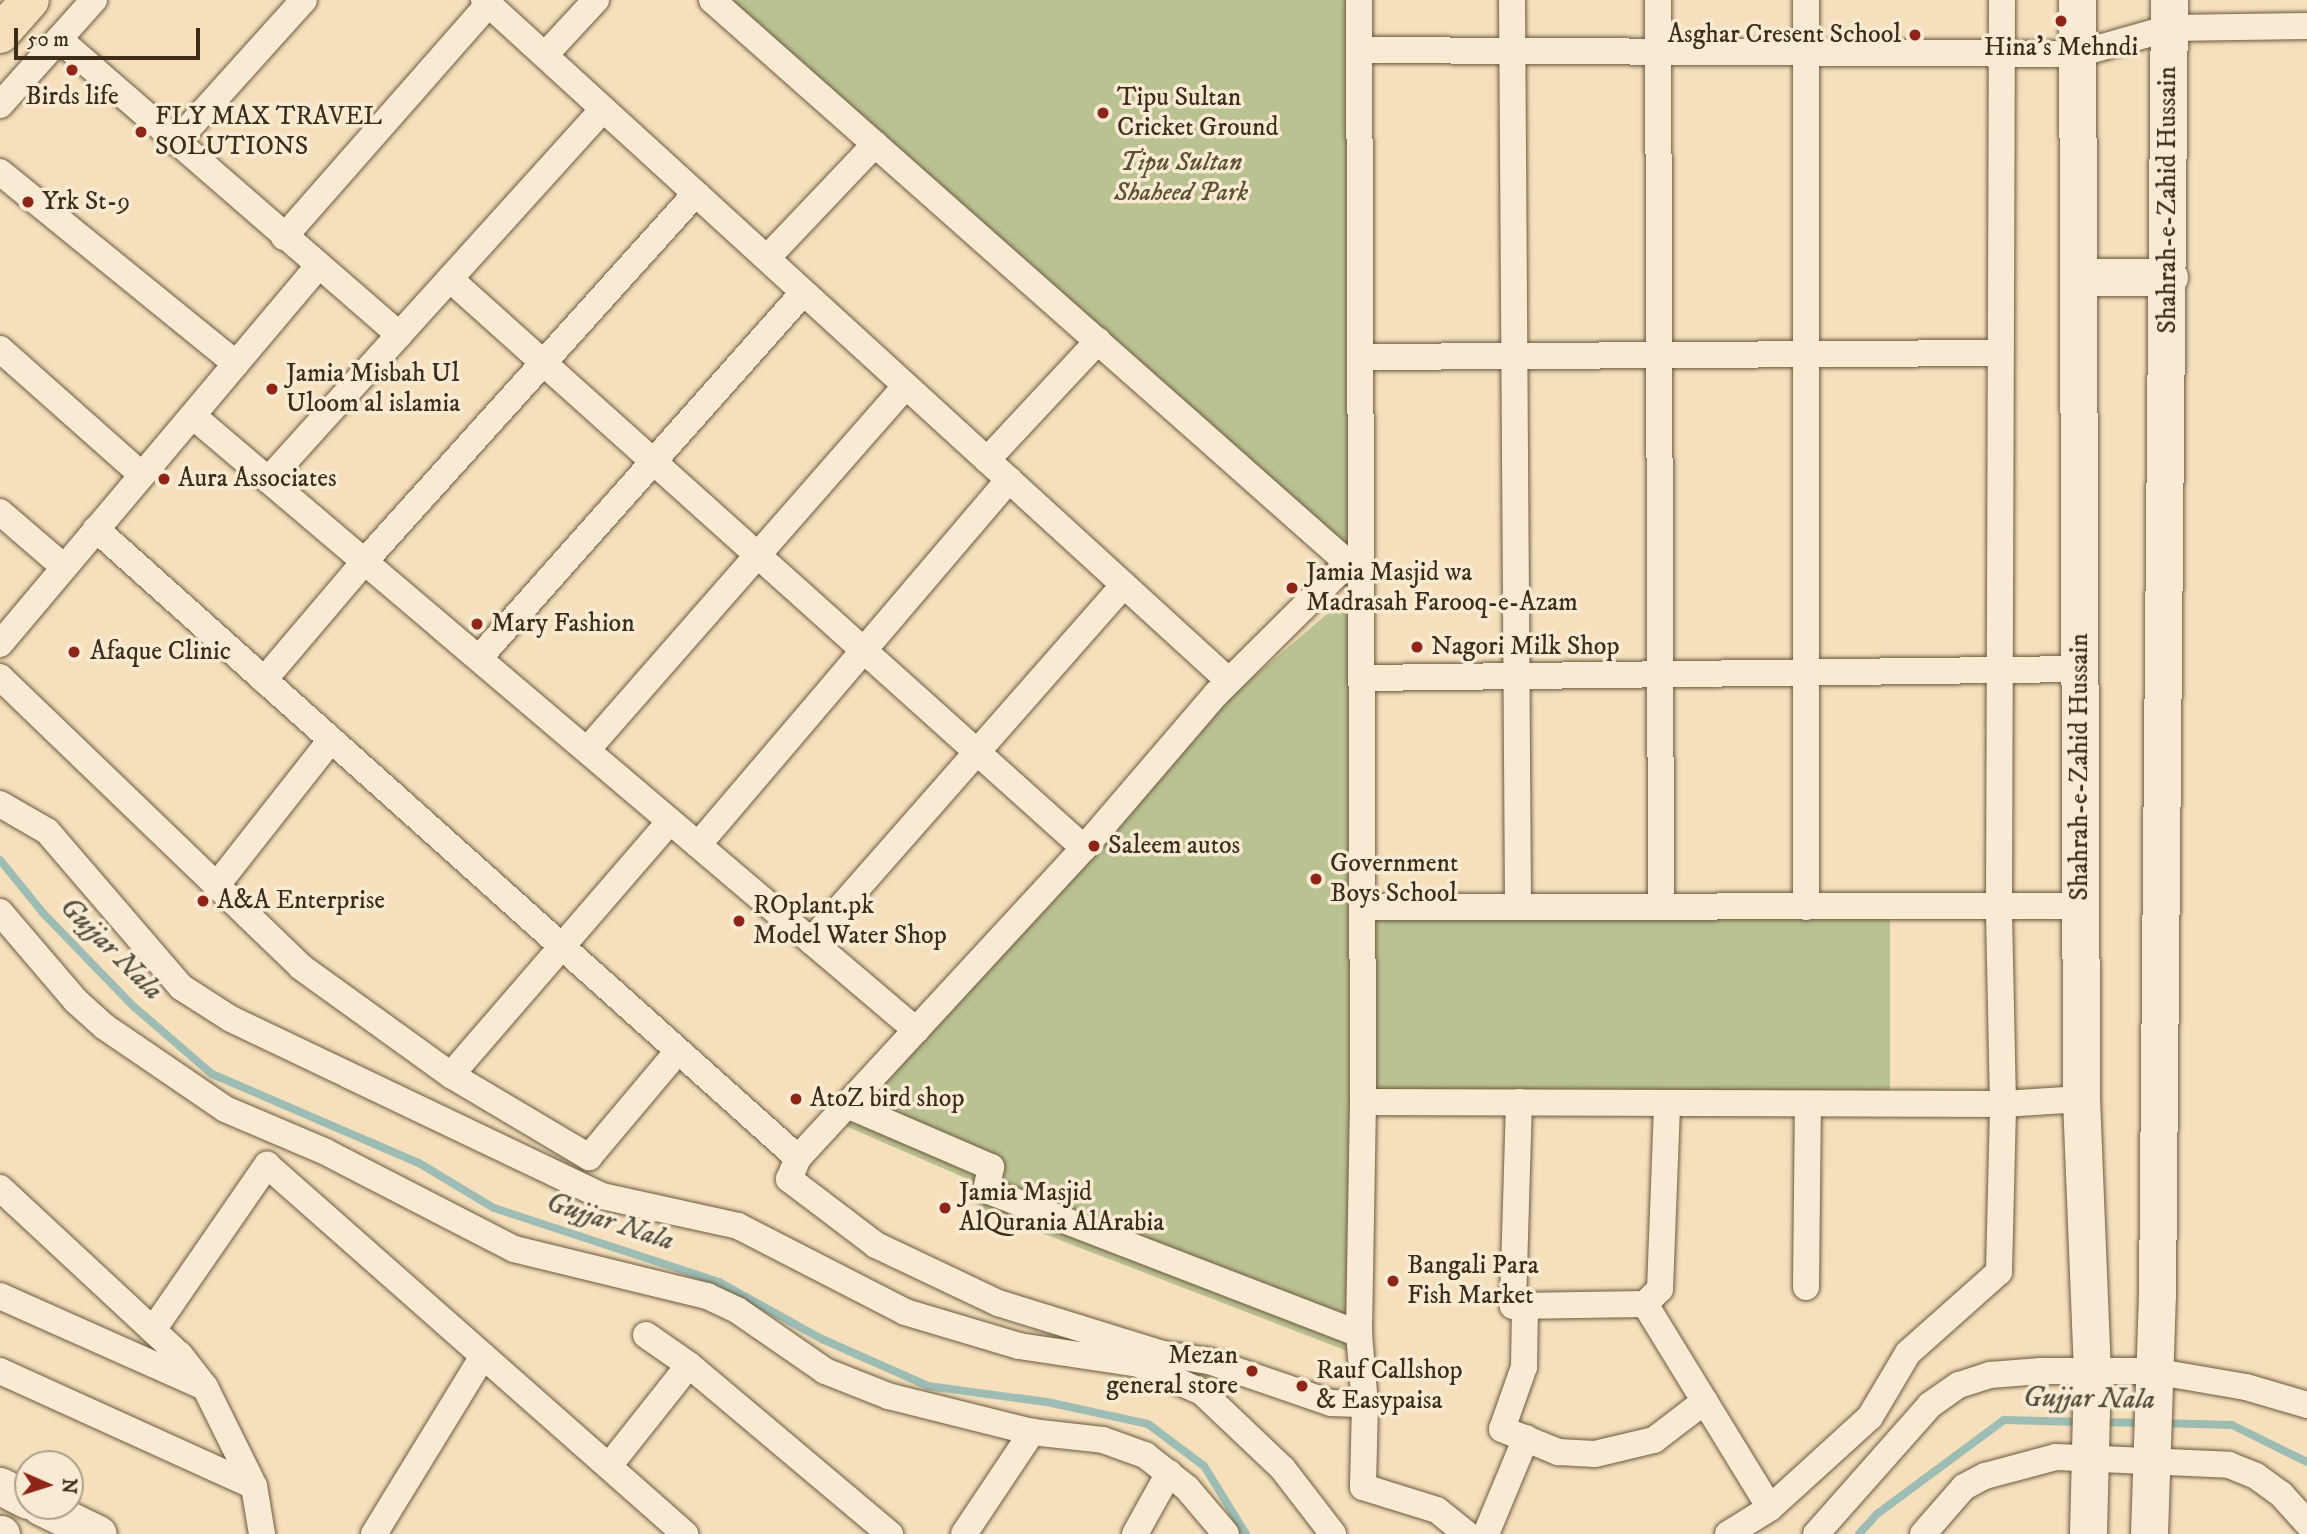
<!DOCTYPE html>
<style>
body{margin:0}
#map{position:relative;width:2307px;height:1534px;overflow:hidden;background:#f6e0bc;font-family:"IM FELL DW Pica",serif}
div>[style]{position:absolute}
.green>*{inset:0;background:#bbc292;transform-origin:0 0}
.stream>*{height:8px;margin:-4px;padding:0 4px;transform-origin:4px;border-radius:4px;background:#9dbdb4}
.roads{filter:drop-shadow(0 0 2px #6b5a40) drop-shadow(0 0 2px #6b5a40)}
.minor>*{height:26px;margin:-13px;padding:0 13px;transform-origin:13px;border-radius:13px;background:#f9ebd3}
.secondary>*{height:37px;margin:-18.5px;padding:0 18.5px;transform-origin:18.5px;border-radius:18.5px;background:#f9ebd3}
.primary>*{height:38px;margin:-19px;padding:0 19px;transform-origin:19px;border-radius:19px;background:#f6e0bc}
.dots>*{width:19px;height:19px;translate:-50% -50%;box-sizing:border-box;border:4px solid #f9ebd3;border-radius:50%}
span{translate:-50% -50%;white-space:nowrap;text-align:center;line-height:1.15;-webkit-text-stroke:7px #f9ebd3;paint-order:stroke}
.poi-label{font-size:26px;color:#3d2d17}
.right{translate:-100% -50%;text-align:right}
.left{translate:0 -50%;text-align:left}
.park-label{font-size:26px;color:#5c5236;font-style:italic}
.street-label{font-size:26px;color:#3d2d17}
.water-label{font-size:28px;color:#55513e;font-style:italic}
.north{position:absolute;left:14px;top:1450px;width:70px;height:70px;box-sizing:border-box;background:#f9ebd3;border:2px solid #ae9f88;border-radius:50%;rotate:93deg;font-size:19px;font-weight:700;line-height:28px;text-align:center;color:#3d2d17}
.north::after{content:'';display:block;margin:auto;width:24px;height:32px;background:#8f2418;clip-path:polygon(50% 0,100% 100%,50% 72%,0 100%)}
.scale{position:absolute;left:14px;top:28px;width:186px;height:32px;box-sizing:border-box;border:4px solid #3d2d17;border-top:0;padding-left:9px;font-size:21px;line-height:24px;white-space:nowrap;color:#3d2d17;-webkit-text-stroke:5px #f9ebd3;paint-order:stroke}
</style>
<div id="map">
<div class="green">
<div style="clip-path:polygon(735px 0,1359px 0,1363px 570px,725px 12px)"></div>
<div style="clip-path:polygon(1354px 591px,1355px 1354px,982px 1210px,986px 1187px,843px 1125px,1225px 701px)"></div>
<div style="left:1363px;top:907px;width:527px;height:195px"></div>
</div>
<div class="stream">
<div style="left:0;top:860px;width:68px;rotate:50.9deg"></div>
<div style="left:43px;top:913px;width:128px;rotate:45.9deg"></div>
<div style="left:132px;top:1005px;width:106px;rotate:40.8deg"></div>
<div style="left:212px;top:1074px;width:225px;rotate:23.3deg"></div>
<div style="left:419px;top:1163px;width:87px;rotate:31deg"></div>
<div style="left:494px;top:1208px;width:237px;rotate:18.2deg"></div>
<div style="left:719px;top:1282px;width:118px;rotate:29deg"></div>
<div style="left:822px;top:1339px;width:116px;rotate:23.9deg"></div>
<div style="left:928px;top:1386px;width:120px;rotate:7.7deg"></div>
<div style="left:1047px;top:1402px;width:103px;rotate:12.3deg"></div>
<div style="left:1148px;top:1424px;width:70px;rotate:36.9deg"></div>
<div style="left:1204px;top:1466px;width:80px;rotate:58.3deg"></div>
<div style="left:2098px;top:1422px;width:47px;rotate:1.2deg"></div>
<div style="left:2161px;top:1423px;width:71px;rotate:1.6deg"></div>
<div style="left:2232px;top:1425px;width:84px;rotate:26.3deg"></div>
<div style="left:1859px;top:1534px;width:27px;rotate:-48deg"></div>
<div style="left:1877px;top:1514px;width:158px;rotate:-36.5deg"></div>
<div style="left:2004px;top:1420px;width:78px;rotate:1.5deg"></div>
</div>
<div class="roads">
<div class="minor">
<div style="left:484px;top:0;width:1009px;rotate:42.43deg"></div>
<div style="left:712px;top:0;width:849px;rotate:41.52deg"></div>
<div style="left:1348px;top:563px;width:17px;rotate:25deg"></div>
<div style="left:1359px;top:0;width:1102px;rotate:89.79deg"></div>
<div style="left:1363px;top:1102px;width:640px;rotate:0.18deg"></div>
<div style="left:2003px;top:1104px;width:78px;rotate:-3.7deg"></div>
<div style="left:1512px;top:0;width:907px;rotate:89.62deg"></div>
<div style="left:1658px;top:0;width:907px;rotate:89.81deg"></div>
<div style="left:1806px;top:0;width:907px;rotate:90deg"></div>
<div style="left:59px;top:39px;width:451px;rotate:41deg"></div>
<div style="left:1360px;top:50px;width:718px;rotate:0.32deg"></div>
<div style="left:2078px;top:54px;width:95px;rotate:-15.9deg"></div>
<div style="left:2169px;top:28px;width:138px;rotate:-0.8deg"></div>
<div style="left:545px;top:55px;width:75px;rotate:-47.2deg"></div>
<div style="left:0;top:105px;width:141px;rotate:-48.2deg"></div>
<div style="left:176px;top:142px;width:191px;rotate:-48deg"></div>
<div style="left:0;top:172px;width:304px;rotate:39.1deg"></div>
<div style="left:284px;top:237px;width:310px;rotate:-48.7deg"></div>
<div style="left:767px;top:258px;width:157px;rotate:-46.5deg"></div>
<div style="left:450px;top:279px;width:852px;rotate:41.91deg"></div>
<div style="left:0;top:349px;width:190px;rotate:41.6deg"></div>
<div style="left:1362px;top:357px;width:638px;rotate:-0.36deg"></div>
<div style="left:193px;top:416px;width:949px;rotate:40.34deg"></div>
<div style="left:987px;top:460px;width:163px;rotate:-47deg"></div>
<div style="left:268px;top:480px;width:500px;rotate:-47.9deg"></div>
<div style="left:0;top:512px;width:84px;rotate:40.7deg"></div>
<div style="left:96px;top:529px;width:943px;rotate:41.86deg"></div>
<div style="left:1348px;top:563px;width:186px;rotate:135.2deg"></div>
<div style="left:1216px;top:694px;width:203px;rotate:130.6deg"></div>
<div style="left:1084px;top:848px;width:422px;rotate:132.7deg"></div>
<div style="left:798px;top:1158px;width:23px;rotate:113deg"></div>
<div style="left:789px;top:1179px;width:109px;rotate:37.2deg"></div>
<div style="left:876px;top:1245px;width:135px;rotate:25.4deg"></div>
<div style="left:998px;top:1303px;width:173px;rotate:17.2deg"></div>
<div style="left:1163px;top:1354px;width:47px;rotate:8.7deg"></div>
<div style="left:1209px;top:1361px;width:129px;rotate:19deg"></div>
<div style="left:1331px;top:1403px;width:34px;rotate:2deg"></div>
<div style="left:0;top:644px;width:493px;rotate:-49.9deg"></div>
<div style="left:479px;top:658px;width:489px;rotate:-48.4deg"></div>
<div style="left:0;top:677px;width:418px;rotate:43.9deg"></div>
<div style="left:301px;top:967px;width:185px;rotate:35.8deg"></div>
<div style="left:451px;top:1075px;width:161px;rotate:30.7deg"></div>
<div style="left:589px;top:1157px;width:138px;rotate:-50deg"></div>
<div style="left:1364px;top:678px;width:715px;rotate:-0.72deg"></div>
<div style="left:264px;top:680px;width:155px;rotate:-49.7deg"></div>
<div style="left:364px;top:562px;width:496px;rotate:-48deg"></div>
<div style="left:587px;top:750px;width:484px;rotate:-48.8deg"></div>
<div style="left:0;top:804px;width:54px;rotate:29.9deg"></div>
<div style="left:47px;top:831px;width:206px;rotate:49.3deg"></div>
<div style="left:181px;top:987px;width:59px;rotate:32.6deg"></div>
<div style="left:231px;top:1019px;width:411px;rotate:25.5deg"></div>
<div style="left:602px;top:1196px;width:139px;rotate:12.4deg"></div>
<div style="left:738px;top:1226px;width:188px;rotate:27.2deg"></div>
<div style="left:905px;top:1312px;width:119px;rotate:16.6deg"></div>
<div style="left:1019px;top:1346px;width:121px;rotate:8.5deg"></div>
<div style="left:1139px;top:1364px;width:69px;rotate:24deg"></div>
<div style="left:1202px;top:1392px;width:112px;rotate:43.5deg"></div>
<div style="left:1283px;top:1469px;width:82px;rotate:52.4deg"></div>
<div style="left:698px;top:845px;width:480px;rotate:-49.6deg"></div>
<div style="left:216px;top:886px;width:186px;rotate:-51.8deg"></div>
<div style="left:1363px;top:907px;width:719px;rotate:-0.08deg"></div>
<div style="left:0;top:912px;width:117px;rotate:49.5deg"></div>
<div style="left:76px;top:1001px;width:39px;rotate:42deg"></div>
<div style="left:105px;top:1027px;width:145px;rotate:34.3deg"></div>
<div style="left:225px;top:1109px;width:108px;rotate:23deg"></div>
<div style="left:324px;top:1151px;width:214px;rotate:27.3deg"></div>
<div style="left:514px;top:1249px;width:199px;rotate:13.7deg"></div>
<div style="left:707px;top:1296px;width:33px;rotate:25deg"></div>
<div style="left:737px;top:1310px;width:107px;rotate:34.7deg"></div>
<div style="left:825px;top:1371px;width:68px;rotate:21.6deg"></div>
<div style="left:888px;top:1396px;width:148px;rotate:14deg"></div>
<div style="left:1032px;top:1432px;width:71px;rotate:6.4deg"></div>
<div style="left:1103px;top:1440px;width:45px;rotate:19.7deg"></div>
<div style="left:1145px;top:1455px;width:53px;rotate:38.2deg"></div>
<div style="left:1187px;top:1488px;width:60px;rotate:49.7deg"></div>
<div style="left:811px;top:941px;width:474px;rotate:-48.7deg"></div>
<div style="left:451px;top:1075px;width:335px;rotate:-49.2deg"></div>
<div style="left:1363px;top:1102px;width:232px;rotate:91deg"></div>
<div style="left:1359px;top:1334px;width:70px;rotate:85.1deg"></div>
<div style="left:1365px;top:1404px;width:83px;rotate:91.4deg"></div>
<div style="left:1363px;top:1487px;width:77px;rotate:17.3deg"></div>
<div style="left:1437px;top:1510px;width:38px;rotate:39deg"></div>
<div style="left:1519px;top:1102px;width:204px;rotate:91.7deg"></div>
<div style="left:1513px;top:1306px;width:132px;rotate:-0.9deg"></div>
<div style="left:1645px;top:1304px;width:21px;rotate:-45deg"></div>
<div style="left:1660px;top:1289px;width:186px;rotate:-87.8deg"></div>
<div style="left:847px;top:1105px;width:157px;rotate:23.3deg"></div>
<div style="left:991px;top:1167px;width:24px;rotate:102deg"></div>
<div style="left:986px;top:1190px;width:400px;rotate:21.1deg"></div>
<div style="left:0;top:1188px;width:246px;rotate:42.9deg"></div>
<div style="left:180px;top:1355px;width:41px;rotate:52deg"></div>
<div style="left:205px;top:1387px;width:110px;rotate:63.7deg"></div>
<div style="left:254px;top:1486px;width:49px;rotate:80.5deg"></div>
<div style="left:1806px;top:1287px;width:183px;rotate:-89.4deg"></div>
<div style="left:0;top:1296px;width:219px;rotate:24deg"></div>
<div style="left:1645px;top:1304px;width:239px;rotate:58.5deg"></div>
<div style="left:1525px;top:1305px;width:62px;rotate:90.9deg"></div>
<div style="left:1524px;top:1367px;width:66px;rotate:109.5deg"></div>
<div style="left:1502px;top:1429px;width:61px;rotate:22.3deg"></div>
<div style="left:1558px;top:1452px;width:37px;rotate:3deg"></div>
<div style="left:1595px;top:1454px;width:61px;rotate:-13.3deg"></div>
<div style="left:1654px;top:1440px;width:64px;rotate:-37.4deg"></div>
<div style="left:153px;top:1330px;width:201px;rotate:-55.4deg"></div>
<div style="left:267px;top:1165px;width:558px;rotate:41.44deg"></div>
<div style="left:646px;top:1335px;width:52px;rotate:34.9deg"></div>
<div style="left:689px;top:1365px;width:263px;rotate:40.1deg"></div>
<div style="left:0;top:1371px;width:279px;rotate:24.4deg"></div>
<div style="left:609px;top:1466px;width:129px;rotate:-51.6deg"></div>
<div style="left:374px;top:1534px;width:209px;rotate:-58.5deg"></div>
<div style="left:964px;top:1534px;width:123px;rotate:-56.3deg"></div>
<div style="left:1135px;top:1534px;width:70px;rotate:-60.9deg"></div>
<div style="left:1486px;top:1534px;width:104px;rotate:-67.4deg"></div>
<div style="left:1728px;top:1534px;width:49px;rotate:-31.8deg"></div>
<div style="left:1770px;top:1508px;width:135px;rotate:-42.3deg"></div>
<div style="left:1870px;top:1417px;width:74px;rotate:-59.3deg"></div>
<div style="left:1908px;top:1353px;width:122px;rotate:-41.7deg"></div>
<div style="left:1999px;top:1272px;width:168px;rotate:-88.6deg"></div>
<div style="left:2003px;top:1104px;width:198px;rotate:-91.2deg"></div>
<div style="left:1999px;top:906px;width:906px;rotate:-89.81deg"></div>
<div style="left:1816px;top:1534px;width:172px;rotate:-48.5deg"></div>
<div style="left:1930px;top:1405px;width:35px;rotate:-35deg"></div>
<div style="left:1959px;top:1385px;width:33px;rotate:-18deg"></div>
<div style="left:1990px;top:1375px;width:51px;rotate:-4.5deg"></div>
<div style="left:2041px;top:1371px;width:112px"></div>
<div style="left:2153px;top:1371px;width:94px;rotate:9.8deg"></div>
<div style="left:2246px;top:1387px;width:64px;rotate:16.4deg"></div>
<div style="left:1923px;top:1534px;width:62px;rotate:-48.9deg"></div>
<div style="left:1964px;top:1487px;width:24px;rotate:-28deg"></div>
<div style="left:1985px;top:1476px;width:73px;rotate:-15deg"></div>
<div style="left:2056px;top:1457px;width:173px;rotate:2.6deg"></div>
<div style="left:2229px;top:1465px;width:29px;rotate:22deg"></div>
<div style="left:2256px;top:1476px;width:31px;rotate:36deg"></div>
<div style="left:2281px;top:1494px;width:39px;rotate:48deg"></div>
</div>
<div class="secondary">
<div style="left:2077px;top:0;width:1099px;rotate:89.79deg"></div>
<div style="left:2081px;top:1099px;width:271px;rotate:87.7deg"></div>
<div style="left:2092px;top:1370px;width:164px;rotate:91.4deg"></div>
<div style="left:2078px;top:277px;width:91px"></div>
<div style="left:0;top:1486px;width:31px;rotate:27deg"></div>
<div style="left:40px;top:1506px;width:64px;rotate:25.8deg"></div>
<div style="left:0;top:1534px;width:1px"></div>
<div style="left:2149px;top:1534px;width:239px;rotate:-88.1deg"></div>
<div style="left:2157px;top:1295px;width:1295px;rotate:-89.47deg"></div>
</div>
<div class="primary">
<div style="left:0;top:34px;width:45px;rotate:-48.6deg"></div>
</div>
</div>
<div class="dots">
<div style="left:2061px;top:21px;background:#8f2418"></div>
<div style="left:1915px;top:35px;background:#8f2418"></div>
<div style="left:72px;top:70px;background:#8f2418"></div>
<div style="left:1103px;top:113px;background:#8f2418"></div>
<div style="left:141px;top:132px;background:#8f2418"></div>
<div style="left:28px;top:202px;background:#8f2418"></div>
<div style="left:272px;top:389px;background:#8f2418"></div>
<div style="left:164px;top:479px;background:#8f2418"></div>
<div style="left:1292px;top:588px;background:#8f2418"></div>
<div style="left:477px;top:624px;background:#8f2418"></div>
<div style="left:1417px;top:647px;background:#8f2418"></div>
<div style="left:74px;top:652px;background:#8f2418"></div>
<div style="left:1094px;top:846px;background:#8f2418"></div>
<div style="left:1316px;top:879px;background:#8f2418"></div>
<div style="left:203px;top:901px;background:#8f2418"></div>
<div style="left:739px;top:921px;background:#8f2418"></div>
<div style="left:796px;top:1099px;background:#8f2418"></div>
<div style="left:945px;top:1208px;background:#8f2418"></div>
<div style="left:1393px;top:1281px;background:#8f2418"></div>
<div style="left:1252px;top:1371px;background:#8f2418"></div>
<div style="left:1302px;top:1386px;background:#8f2418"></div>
</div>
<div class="poi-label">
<span class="right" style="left:1901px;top:35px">Asghar Cresent School</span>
<span style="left:2061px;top:48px">Hina's Mehndi</span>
<span style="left:72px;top:97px">Birds life</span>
<span class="left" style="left:1117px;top:113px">Tipu Sultan<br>Cricket Ground</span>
<span class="left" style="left:155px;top:132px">FLY MAX TRAVEL<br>SOLUTIONS</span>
<span class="left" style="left:42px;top:202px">Yrk St-9</span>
<span class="left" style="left:286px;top:389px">Jamia Misbah Ul<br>Uloom al islamia</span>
<span class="left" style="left:178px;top:479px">Aura Associates</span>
<span class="left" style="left:1306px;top:588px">Jamia Masjid wa<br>Madrasah Farooq-e-Azam</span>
<span class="left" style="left:491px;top:624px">Mary Fashion</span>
<span class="left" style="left:1431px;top:647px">Nagori Milk Shop</span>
<span class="left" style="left:90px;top:652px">Afaque Clinic</span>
<span class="left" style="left:1108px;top:846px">Saleem autos</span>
<span class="left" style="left:1330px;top:879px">Government<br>Boys School</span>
<span class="left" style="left:217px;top:901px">A&amp;A Enterprise</span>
<span class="left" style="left:753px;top:921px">ROplant.pk<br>Model Water Shop</span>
<span class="left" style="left:810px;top:1099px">AtoZ bird shop</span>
<span class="left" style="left:959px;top:1208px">Jamia Masjid<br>AlQurania AlArabia</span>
<span class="left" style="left:1407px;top:1281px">Bangali Para<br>Fish Market</span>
<span class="right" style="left:1238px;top:1371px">Mezan<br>general store</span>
<span class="left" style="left:1316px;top:1386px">Rauf Callshop<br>&amp; Easypaisa</span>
</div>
<div class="park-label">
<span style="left:1181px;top:178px">Tipu Sultan<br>Shaheed Park</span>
</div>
<div class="street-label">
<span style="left:2168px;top:200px;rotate:-90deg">Shahrah-e-Zahid Hussain</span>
<span style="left:2080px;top:767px;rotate:-90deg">Shahrah-e-Zahid Hussain</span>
</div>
<div class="water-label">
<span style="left:111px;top:949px;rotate:45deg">Gujjar Nala</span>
<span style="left:610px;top:1222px;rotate:18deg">Gujjar Nala</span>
<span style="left:2089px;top:1399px;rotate:1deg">Gujjar Nala</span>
</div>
<div class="north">N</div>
<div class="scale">50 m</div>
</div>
